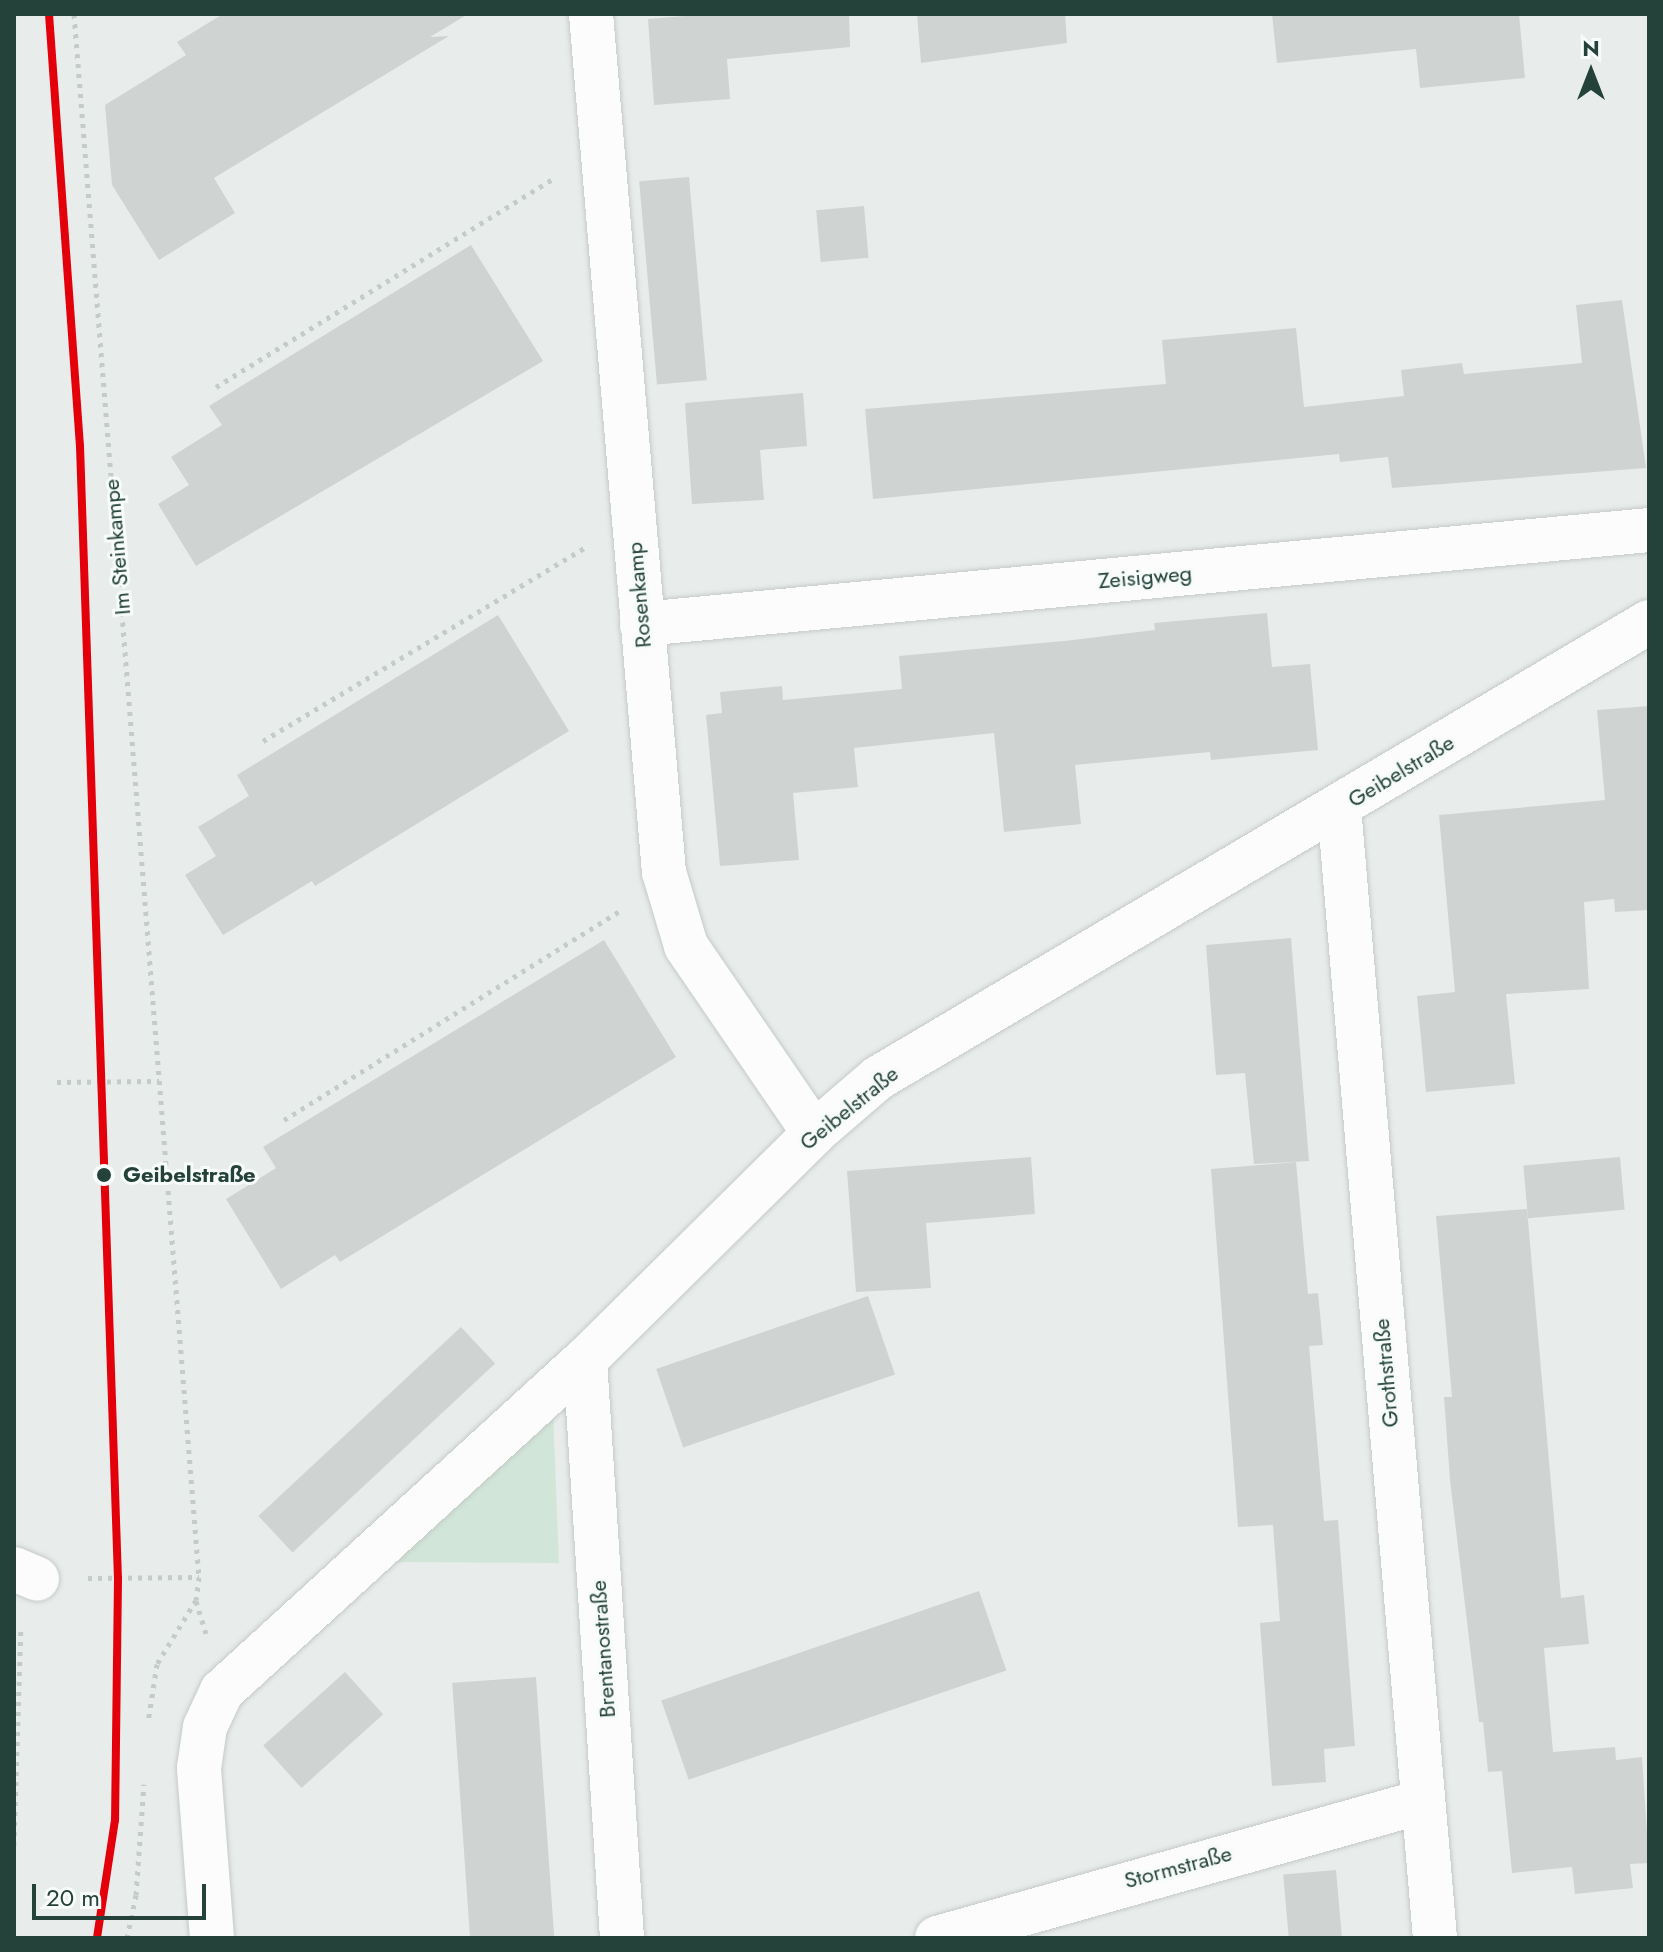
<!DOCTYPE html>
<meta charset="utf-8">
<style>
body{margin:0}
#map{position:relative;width:1663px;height:1952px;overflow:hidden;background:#e8edeb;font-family:Jost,sans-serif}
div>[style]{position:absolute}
.green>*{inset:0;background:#d1e6d8}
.building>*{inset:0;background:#cfd4d2;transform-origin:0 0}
.path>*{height:5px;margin-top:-2.5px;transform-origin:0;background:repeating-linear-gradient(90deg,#c3ccca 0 4px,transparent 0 10px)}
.roads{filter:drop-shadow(0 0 2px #c5cac8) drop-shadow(0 0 2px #c5cac8)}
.minor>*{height:44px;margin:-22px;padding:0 22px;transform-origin:22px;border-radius:22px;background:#fcfcfc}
.tram-1>*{height:8px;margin:-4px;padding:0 4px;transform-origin:4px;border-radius:4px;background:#e3000b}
.dots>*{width:22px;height:22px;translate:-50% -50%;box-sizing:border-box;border:4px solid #f7fbf9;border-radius:50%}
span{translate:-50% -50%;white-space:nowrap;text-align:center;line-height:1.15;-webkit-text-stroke:6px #f7fbf9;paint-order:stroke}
.street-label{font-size:22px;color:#24423a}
.stop-label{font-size:22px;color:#24423a;font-weight:700}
.left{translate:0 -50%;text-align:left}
.frame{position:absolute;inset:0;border:16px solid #24423a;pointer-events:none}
.north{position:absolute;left:1551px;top:32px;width:80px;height:80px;-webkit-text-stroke:6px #f7fbf9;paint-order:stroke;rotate:0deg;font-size:22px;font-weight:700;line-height:32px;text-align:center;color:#24423a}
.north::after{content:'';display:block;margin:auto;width:28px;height:36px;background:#24423a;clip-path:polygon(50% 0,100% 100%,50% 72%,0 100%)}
.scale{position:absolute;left:32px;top:1884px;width:174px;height:36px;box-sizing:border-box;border:4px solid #24423a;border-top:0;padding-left:10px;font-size:24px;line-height:28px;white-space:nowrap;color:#24423a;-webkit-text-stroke:6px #f7fbf9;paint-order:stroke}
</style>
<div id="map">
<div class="green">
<div style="clip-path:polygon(553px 1411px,559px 1563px,394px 1562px)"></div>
</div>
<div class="building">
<div style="clip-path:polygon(223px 14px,468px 14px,430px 37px,449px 36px,214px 178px,235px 213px,159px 260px,112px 185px,105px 105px,186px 55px,177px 42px)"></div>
<div style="clip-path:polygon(709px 14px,849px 14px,850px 47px,727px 59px,730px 99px,654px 105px,648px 19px)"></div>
<div style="clip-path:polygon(917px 14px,1065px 14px,1067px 43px,921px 63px)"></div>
<div style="clip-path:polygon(1272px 14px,1519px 14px,1525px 78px,1420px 88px,1416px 49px,1277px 63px)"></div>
<div style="left:689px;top:177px;width:204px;height:50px;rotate:85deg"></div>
<div style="left:864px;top:206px;width:52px;height:48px;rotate:85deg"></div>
<div style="clip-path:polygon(471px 245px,543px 361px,196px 566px,158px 504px,189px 485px,171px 457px,222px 425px,209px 406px)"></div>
<div style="clip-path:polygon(1622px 300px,1646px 468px,1392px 488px,1388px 457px,1340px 462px,1339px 454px,873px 499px,865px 409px,1166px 384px,1162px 340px,1296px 328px,1304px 407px,1404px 396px,1401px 370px,1462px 363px,1464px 374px,1582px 363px,1576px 305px)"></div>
<div style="clip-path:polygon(803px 393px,807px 446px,760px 450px,764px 500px,692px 504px,685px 403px)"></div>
<div style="clip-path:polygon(1267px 613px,1272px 667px,1310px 664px,1318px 750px,1211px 760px,1210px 752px,1075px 765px,1081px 824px,1004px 832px,994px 733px,854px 748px,858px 787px,793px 793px,799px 860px,720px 866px,706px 715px,722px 713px,720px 692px,782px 686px,783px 700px,902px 689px,899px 656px,1064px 641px,1155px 630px,1154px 623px)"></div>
<div style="clip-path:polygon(498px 615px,569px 731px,315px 886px,312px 881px,223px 935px,185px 875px,216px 856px,198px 827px,249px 796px,237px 775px)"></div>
<div style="clip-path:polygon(1649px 706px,1649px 910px,1615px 912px,1614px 899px,1584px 902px,1589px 989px,1506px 994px,1515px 1084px,1426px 1092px,1417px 996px,1455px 992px,1439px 815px,1605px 800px,1597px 710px)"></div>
<div style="clip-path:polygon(1291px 938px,1309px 1161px,1254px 1164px,1245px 1073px,1216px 1075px,1206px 945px)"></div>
<div style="clip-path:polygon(604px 940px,676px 1057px,340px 1262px,335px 1255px,281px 1289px,226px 1199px,276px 1168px,263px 1147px)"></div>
<div style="clip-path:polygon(1031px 1157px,1035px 1214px,926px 1223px,931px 1288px,856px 1292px,847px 1171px)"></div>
<div style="left:1620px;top:1157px;width:53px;height:97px;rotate:85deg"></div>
<div style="clip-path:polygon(1296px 1162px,1308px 1294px,1318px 1293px,1323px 1345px,1309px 1346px,1324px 1521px,1338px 1520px,1355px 1746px,1324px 1749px,1326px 1782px,1272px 1786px,1260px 1623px,1280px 1621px,1273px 1525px,1238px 1527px,1211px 1169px)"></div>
<div style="clip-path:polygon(1527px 1209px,1561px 1598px,1584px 1595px,1589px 1644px,1544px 1648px,1553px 1752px,1615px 1747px,1616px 1760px,1642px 1757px,1649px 1863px,1630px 1864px,1633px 1888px,1575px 1894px,1572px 1867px,1512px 1873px,1502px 1771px,1488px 1772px,1483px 1722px,1479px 1722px,1450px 1480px,1444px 1397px,1452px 1397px,1436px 1216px)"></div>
<div style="left:868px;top:1296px;width:83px;height:224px;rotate:71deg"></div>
<div style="left:461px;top:1327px;width:50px;height:277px;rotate:47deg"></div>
<div style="left:979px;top:1591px;width:84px;height:336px;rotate:71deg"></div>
<div style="left:345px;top:1672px;width:57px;height:110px;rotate:48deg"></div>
<div style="left:536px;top:1677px;width:262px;height:84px;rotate:86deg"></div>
<div style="left:1336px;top:1870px;width:68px;height:53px;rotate:85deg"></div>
</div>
<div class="path">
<div style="left:74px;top:14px;width:1568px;rotate:85.43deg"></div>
<div style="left:199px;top:1577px;width:23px;rotate:97deg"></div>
<div style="left:196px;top:1600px;width:75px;rotate:121.4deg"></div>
<div style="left:157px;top:1664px;width:59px;rotate:98.8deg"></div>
<div style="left:216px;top:387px;width:396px;rotate:-31.7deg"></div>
<div style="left:263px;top:741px;width:375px;rotate:-31deg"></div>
<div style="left:57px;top:1082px;width:102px;rotate:-0.6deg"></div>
<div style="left:284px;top:1120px;width:397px;rotate:-31.9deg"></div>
<div style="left:88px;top:1578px;width:111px;rotate:-0.5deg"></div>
<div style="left:196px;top:1601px;width:34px;rotate:73deg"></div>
<div style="left:14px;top:1845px;width:218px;rotate:-88.2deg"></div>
<div style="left:127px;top:1938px;width:44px;rotate:-78.2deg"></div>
<div style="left:136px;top:1895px;width:111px;rotate:-85.9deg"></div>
</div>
<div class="roads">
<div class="minor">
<div style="left:591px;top:14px;width:861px;rotate:85.14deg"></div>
<div style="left:664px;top:872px;width:77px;rotate:73.4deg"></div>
<div style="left:686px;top:946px;width:227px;rotate:55.6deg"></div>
<div style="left:642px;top:624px;width:1011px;rotate:-5.33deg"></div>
<div style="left:1339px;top:807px;width:1135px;rotate:85.15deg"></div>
<div style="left:585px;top:1360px;width:579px;rotate:86.34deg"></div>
<div style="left:14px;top:1569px;width:25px;rotate:23deg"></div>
<div style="left:212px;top:1938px;width:170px;rotate:-94.4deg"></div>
<div style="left:199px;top:1768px;width:41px;rotate:-81.7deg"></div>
<div style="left:205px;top:1727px;width:40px;rotate:-65deg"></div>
<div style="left:222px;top:1691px;width:491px;rotate:-42.4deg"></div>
<div style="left:585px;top:1360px;width:322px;rotate:-44.7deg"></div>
<div style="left:814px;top:1133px;width:84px;rotate:-40.7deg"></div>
<div style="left:878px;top:1078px;width:896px;rotate:-30.6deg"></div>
<div style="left:937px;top:1938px;width:503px;rotate:-15.69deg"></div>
</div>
</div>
<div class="tram-1">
<div style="left:49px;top:14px;width:433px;rotate:85.9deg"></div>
<div style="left:80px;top:446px;width:1133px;rotate:88.08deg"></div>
<div style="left:118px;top:1578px;width:242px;rotate:90.7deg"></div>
<div style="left:115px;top:1820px;width:119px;rotate:98.7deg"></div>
</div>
<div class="dots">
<div style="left:104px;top:1175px;background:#24423a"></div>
</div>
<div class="street-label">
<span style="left:117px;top:547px;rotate:-95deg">Im Steinkampe</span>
<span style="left:1145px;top:577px;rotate:-5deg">Zeisigweg</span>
<span style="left:639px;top:595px;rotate:-95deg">Rosenkamp</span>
<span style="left:1401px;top:771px;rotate:-31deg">Geibelstraße</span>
<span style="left:849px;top:1108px;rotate:-39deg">Geibelstraße</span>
<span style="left:1386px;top:1373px;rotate:-95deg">Grothstraße</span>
<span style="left:603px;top:1649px;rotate:-94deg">Brentanostraße</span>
<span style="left:1178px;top:1867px;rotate:-15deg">Stormstraße</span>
</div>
<div class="stop-label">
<span class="left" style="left:123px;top:1175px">Geibelstraße</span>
</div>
<div class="frame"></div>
<div class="north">N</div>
<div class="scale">20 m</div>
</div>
